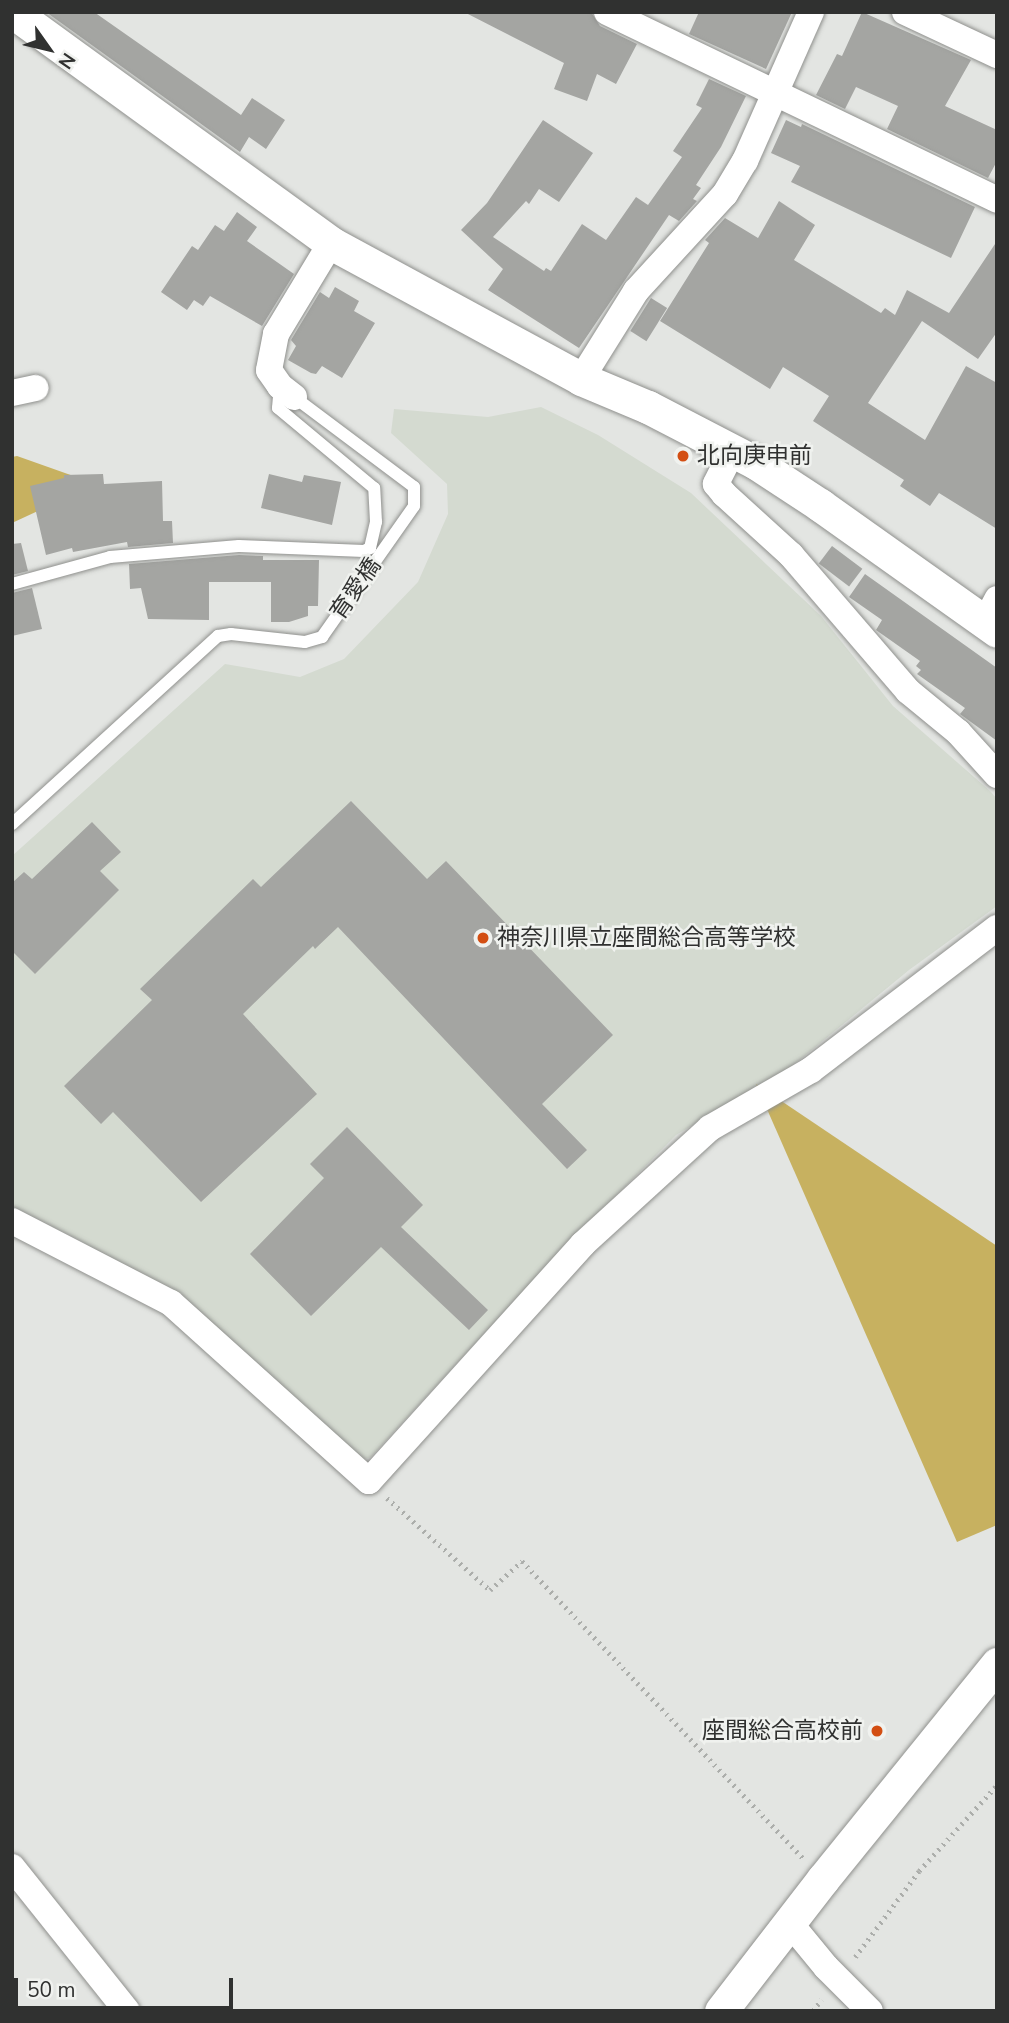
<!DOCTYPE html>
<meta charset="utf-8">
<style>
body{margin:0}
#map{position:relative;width:1009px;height:2023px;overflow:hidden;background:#e3e5e2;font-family:"Nunito Sans","Noto Sans JP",sans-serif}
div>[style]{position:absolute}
.built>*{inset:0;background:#d4dad0}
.green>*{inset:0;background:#c7b160}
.building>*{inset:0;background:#a4a5a2;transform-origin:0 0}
.path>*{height:4.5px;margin-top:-2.25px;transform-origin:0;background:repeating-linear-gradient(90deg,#acaeab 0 2px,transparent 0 7px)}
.roads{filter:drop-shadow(0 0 2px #8f908d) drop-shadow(0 0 2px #8f908d)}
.service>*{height:12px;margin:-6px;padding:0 6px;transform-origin:6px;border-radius:6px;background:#fff}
.minor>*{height:26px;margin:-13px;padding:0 13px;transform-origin:13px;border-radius:13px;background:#fff}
.tertiary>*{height:33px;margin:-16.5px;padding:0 16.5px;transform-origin:16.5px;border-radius:16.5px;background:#fff}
.dots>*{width:19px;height:19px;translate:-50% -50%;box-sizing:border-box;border:4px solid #f0f2ef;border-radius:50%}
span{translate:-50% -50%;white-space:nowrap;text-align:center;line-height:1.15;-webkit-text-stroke:5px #f0f2ef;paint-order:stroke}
.poi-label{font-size:23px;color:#303130}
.left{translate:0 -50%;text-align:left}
.right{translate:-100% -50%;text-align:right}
.street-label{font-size:23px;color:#303130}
.frame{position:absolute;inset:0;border:14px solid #303130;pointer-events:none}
.north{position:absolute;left:14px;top:14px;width:70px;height:70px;-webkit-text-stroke:5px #f0f2ef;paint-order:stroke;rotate:124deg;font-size:19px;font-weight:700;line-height:28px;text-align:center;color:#303130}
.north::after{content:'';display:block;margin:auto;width:24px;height:32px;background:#303130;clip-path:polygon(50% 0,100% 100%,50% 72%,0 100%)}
.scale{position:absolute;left:14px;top:1978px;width:219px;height:32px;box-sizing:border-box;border:4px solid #303130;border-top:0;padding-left:9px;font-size:21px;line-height:24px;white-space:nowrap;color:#303130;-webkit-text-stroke:5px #f0f2ef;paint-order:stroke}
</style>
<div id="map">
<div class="built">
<div style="clip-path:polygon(541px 407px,598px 435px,691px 493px,821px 616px,893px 706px,990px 791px,997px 799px,997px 906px,909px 970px,791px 1067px,676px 1135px,534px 1279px,371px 1457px,356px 1462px,174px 1297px,79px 1240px,12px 1207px,12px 856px,225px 664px,300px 677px,344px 659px,418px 582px,448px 514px,447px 484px,391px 433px,394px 409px,488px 417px)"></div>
</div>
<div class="green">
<div style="clip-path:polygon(17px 456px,96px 484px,12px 523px,12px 457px)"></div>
<div style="clip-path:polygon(756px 1084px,997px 1246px,997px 1525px,957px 1542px)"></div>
</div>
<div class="building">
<div style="clip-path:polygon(46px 12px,94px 12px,241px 115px,252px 98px,285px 120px,266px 149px,249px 137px,240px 152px)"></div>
<div style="clip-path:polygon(464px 12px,591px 12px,600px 26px,637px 44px,616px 84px,597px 74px,587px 101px,554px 89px,564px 63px)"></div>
<div style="clip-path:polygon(699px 12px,792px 12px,766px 69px,689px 34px)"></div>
<div style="clip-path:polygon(862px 12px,971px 60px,945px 106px,997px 130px,997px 161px,988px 178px,887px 129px,898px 106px,856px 87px,845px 109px,816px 95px,837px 54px,842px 56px)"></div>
<div style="clip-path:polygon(709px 79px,746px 96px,721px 147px,696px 185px,701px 188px,693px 199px,697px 201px,679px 221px,669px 215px,579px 348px,488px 290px,503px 269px,461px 230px,487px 203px,543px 120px,593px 153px,559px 202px,539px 189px,529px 204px,526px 201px,493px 237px,544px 271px,546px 268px,551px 271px,582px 224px,606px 240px,636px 197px,648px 205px,682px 157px,673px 151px,702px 108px,696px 105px)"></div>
<div style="clip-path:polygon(786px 120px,801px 127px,802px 124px,975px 207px,951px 258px,791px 182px,800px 166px,771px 153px)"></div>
<div style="clip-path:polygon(779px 201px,815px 225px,794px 260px,881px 313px,885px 308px,895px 315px,907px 290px,949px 313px,997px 241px,997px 332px,978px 359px,922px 321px,868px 403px,925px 440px,966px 366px,997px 383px,997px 529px,939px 493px,930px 506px,900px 486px,904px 480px,813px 421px,829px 396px,783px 367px,770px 389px,660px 321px,709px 243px,705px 240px,725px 218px,758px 238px)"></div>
<div style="clip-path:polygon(237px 212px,257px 227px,247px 241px,294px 274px,262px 326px,210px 296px,203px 306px,194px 300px,187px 310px,161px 292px,192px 246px,198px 250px,215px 225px,224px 231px)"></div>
<div style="clip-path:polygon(335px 287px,359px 301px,354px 311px,375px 323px,342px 378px,322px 366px,316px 374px,311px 373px,288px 360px,296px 346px,291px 340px,320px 292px,329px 298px)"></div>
<div style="left:651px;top:298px;width:19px;height:39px;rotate:32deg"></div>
<div style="clip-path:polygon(103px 474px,104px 484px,162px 481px,163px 521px,172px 521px,173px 543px,128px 547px,127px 542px,73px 552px,72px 548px,46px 555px,30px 486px,64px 478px,64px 475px)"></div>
<div style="clip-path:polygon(269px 474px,302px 482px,304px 475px,341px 482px,332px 525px,261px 508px)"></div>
<div style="clip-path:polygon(21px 543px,28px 571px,12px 575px,12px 544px)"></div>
<div style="left:832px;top:546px;width:38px;height:22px;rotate:37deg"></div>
<div style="clip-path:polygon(239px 555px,263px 556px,263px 560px,319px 560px,318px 606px,308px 606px,308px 616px,289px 622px,271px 622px,271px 582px,209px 582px,209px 620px,148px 619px,141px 588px,130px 589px,129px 564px)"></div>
<div style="clip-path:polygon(865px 574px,997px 668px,997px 741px,960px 714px,965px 708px,917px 674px,921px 670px,916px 666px,920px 661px,876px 630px,882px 620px,849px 597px)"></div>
<div style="clip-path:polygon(32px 588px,42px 629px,12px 636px,12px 593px)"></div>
<div style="clip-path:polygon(351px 801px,427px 879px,446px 861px,613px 1035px,542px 1104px,587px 1150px,567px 1169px,338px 927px,315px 949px,313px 946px,243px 1014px,317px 1094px,201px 1202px,113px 1112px,101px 1124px,64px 1086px,152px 1000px,140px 989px,253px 879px,261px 887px)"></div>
<div style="clip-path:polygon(92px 822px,121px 852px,100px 871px,119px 890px,35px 974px,12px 951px,12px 883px,24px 872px,32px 879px)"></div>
<div style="clip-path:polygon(347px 1127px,423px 1205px,401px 1227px,488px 1310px,469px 1330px,381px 1247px,311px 1316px,250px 1254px,324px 1178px,310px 1164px)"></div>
</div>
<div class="path">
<div style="left:387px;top:1498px;width:138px;rotate:41.8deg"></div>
<div style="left:490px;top:1590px;width:43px;rotate:-42.2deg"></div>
<div style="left:522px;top:1561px;width:409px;rotate:46.6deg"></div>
<div style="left:855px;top:1957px;width:107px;rotate:-53.3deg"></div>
<div style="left:919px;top:1871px;width:116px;rotate:-47.8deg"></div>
<div style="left:813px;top:2011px;width:14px;rotate:-54deg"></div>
</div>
<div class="roads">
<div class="service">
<div style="left:12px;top:584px;width:102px;rotate:-15.4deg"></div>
<div style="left:110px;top:557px;width:129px;rotate:-4.9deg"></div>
<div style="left:239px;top:546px;width:125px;rotate:2.3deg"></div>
<div style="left:364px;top:551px;width:7px;rotate:-27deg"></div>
<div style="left:370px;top:548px;width:27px;rotate:-77deg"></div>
<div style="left:376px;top:522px;width:34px;rotate:-93deg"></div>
<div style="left:374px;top:488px;width:125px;rotate:-140.2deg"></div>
<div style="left:278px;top:408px;width:21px;rotate:-85deg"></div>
<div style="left:12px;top:824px;width:279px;rotate:-42.4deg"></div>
<div style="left:218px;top:636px;width:13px;rotate:-9deg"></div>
<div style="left:231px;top:634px;width:74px;rotate:6.2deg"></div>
<div style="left:305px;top:642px;width:18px;rotate:-16deg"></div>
<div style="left:322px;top:637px;width:160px;rotate:-54.9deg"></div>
<div style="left:414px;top:506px;width:19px;rotate:-90deg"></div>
<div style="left:414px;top:487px;width:150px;rotate:-143.1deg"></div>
</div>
<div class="minor">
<div style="left:607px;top:12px;width:433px;rotate:25.7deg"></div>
<div style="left:905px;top:12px;width:102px;rotate:25.1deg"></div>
<div style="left:581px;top:379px;width:104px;rotate:-58deg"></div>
<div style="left:636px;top:291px;width:132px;rotate:-47.5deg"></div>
<div style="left:725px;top:194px;width:39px;rotate:-59deg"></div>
<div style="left:745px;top:161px;width:163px;rotate:-66.1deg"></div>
<div style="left:12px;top:393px;width:24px;rotate:-12deg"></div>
<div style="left:294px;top:397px;width:18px;rotate:-142deg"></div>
<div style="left:280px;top:386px;width:19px;rotate:-125deg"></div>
<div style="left:269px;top:370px;width:37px;rotate:-79deg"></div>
<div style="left:276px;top:334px;width:106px;rotate:-58.9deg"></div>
<div style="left:733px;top:450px;width:38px;rotate:117deg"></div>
<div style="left:716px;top:484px;width:13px;rotate:51deg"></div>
<div style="left:724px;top:494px;width:91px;rotate:42.3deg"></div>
<div style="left:791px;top:555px;width:179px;rotate:49.3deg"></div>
<div style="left:908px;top:691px;width:65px;rotate:39.4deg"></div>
<div style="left:958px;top:732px;width:58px;rotate:47.8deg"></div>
<div style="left:985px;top:622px;width:26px;rotate:-62deg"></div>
<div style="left:12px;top:1221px;width:179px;rotate:27.3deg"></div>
<div style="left:171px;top:1303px;width:266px;rotate:42deg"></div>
<div style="left:369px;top:1481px;width:319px;rotate:-47.9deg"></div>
<div style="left:583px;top:1244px;width:172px;rotate:-42.4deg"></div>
<div style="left:710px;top:1128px;width:116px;rotate:-29.9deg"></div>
<div style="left:811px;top:1070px;width:234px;rotate:-37.4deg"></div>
<div style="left:12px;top:1867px;width:184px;rotate:51.4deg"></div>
<div style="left:789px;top:1922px;width:58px;rotate:50.6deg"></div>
<div style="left:826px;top:1967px;width:62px;rotate:45deg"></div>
</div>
<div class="tertiary">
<div style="left:13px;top:12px;width:393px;rotate:36deg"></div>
<div style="left:331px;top:243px;width:285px;rotate:28.5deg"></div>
<div style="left:581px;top:379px;width:73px;rotate:22.7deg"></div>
<div style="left:648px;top:407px;width:122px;rotate:27.4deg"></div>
<div style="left:756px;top:463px;width:77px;rotate:33.3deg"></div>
<div style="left:820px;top:505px;width:217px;rotate:35.4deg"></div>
<div style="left:721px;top:2011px;width:167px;rotate:-52.3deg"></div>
<div style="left:823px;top:1879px;width:277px;rotate:-51deg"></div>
</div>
</div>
<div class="dots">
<div style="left:683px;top:456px;background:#d34e12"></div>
<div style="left:483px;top:938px;background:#d34e12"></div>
<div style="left:877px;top:1731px;background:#d34e12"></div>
</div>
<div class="poi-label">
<span class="left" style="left:697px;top:456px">北向庚申前</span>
<span class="left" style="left:497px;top:938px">神奈川県立座間総合高等学校</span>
<span class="right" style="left:863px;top:1731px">座間総合高校前</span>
</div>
<div class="street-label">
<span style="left:356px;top:589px;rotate:-55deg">育愛橋</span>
</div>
<div class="frame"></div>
<div class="north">N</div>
<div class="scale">50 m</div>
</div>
